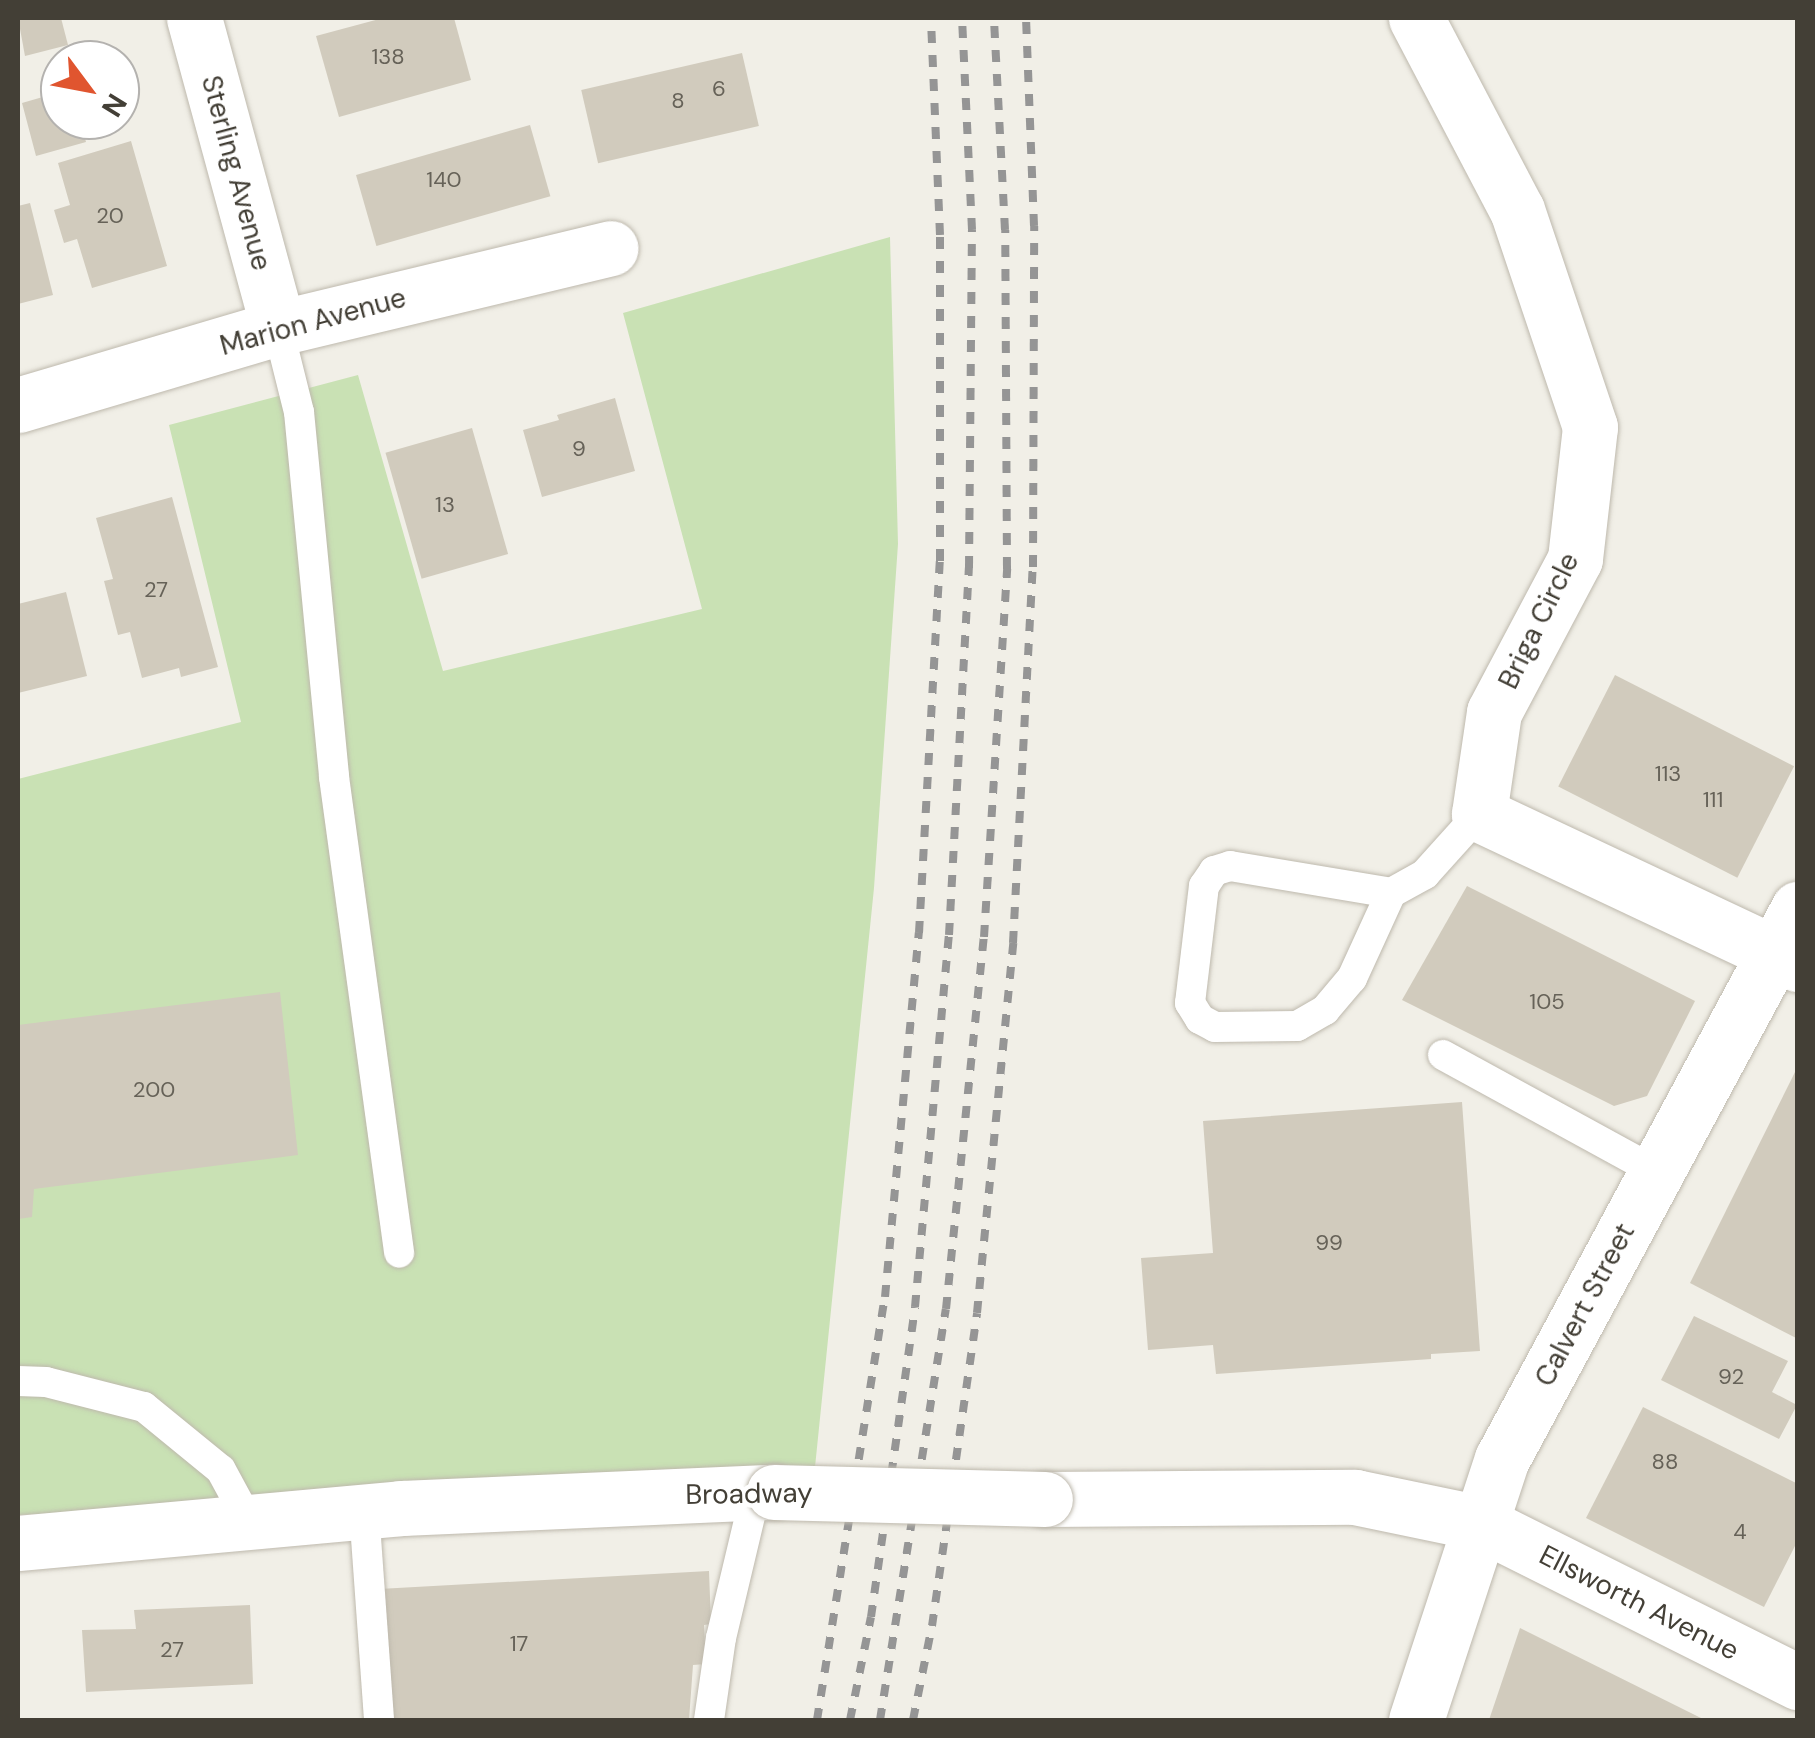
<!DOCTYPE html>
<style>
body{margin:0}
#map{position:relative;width:1815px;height:1738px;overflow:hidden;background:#f1efe7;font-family:"DM Sans",sans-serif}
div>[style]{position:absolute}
.green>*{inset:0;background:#c9e1b4}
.building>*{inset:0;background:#d1cbbd;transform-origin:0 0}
.roads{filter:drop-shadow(0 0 2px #beb9ad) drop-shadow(0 0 2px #beb9ad)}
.lane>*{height:30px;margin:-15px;padding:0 15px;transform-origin:15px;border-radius:15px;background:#fff}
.street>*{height:55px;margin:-27.5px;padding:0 27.5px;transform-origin:27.5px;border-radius:27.5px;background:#fff}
.rail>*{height:8px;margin-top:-4px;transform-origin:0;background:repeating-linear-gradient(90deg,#959595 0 12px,transparent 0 24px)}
.bridges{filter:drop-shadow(0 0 2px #beb9ad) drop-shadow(0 0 2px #beb9ad)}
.street-bridge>*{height:55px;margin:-27.5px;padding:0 27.5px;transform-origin:27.5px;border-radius:27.5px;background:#fff}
span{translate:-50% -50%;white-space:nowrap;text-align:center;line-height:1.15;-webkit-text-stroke:9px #fff;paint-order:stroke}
.number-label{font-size:22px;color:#666258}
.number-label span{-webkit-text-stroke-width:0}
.street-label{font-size:28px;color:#433f36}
.frame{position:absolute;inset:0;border:20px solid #433f36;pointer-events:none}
.north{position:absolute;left:40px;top:40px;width:100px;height:100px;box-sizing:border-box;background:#fff;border:2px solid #b4b2af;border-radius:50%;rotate:122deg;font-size:28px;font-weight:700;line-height:40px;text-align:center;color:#433f36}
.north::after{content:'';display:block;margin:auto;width:35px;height:45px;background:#e0552f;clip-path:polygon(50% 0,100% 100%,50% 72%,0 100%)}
</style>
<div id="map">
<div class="green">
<div style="clip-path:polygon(890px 237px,898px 544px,874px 888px,814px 1477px,18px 1515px,18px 779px,241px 722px,169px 425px,358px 375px,443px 671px,702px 609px,623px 313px)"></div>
</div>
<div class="building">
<div style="clip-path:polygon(18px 18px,61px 18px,68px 45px,25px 56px)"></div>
<div style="clip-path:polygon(383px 18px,454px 18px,471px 80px,339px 117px,316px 36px)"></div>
<div style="left:742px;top:53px;width:75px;height:165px;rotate:77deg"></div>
<div style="clip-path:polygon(60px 92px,60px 120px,80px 120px,86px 142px,36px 156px,22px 103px)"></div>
<div style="left:530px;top:125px;width:74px;height:181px;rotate:74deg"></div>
<div style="clip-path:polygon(131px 141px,167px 266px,92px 288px,77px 239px,64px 243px,54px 210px,70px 205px,58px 163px)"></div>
<div style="clip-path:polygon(30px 203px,53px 295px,18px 304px,18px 206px)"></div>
<div style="clip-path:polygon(615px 398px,635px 471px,542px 497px,523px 430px,559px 420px,557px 415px)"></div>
<div style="left:472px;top:428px;width:131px;height:90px;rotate:74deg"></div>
<div style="clip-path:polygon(172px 497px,218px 667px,181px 677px,179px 668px,142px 678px,130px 632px,118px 635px,104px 581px,113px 579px,96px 518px)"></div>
<div style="clip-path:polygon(66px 592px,87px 676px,18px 693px,18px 604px)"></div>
<div style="left:1615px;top:675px;width:201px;height:125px;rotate:27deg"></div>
<div style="clip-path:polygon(1467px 886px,1695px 1001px,1647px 1096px,1614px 1106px,1402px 1000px)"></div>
<div style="clip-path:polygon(280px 992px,298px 1155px,34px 1189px,32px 1217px,18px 1219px,18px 1025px)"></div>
<div style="clip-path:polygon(1798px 1066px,1798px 1339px,1690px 1283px)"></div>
<div style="clip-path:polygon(1462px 1102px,1480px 1351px,1431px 1354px,1431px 1359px,1216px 1374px,1213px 1345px,1148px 1350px,1141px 1258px,1213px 1253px,1203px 1121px)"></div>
<div style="clip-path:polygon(1694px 1316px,1788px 1361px,1772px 1392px,1797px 1405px,1779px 1439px,1661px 1380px)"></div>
<div style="clip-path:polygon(1643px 1407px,1798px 1484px,1798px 1540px,1764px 1607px,1586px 1518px)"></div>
<div style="clip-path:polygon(709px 1571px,711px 1624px,704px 1625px,706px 1664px,693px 1665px,689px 1720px,388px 1720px,379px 1589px)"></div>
<div style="clip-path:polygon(250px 1605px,253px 1684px,86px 1692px,82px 1630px,136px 1629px,134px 1610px)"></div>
<div style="clip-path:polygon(1520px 1628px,1705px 1720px,1489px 1720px)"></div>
</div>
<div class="roads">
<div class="lane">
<div style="left:278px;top:328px;width:87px;rotate:76deg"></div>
<div style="left:299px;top:412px;width:367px;rotate:84.5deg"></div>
<div style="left:334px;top:777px;width:480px;rotate:82.2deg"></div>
<div style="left:1391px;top:893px;width:94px;rotate:114.6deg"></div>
<div style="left:1352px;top:978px;width:42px;rotate:130.2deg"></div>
<div style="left:1325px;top:1010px;width:32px;rotate:150deg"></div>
<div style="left:1297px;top:1026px;width:82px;rotate:179.3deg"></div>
<div style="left:1215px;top:1027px;width:17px;rotate:-152deg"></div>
<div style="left:1200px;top:1019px;width:19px;rotate:-122deg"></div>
<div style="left:1190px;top:1003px;width:118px;rotate:-83.2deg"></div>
<div style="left:1204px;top:886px;width:18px;rotate:-56deg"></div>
<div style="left:1214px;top:871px;width:17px;rotate:-17deg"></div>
<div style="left:1230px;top:866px;width:163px;rotate:9.5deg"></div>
<div style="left:1391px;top:893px;width:39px;rotate:-29deg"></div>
<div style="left:1425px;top:874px;width:81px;rotate:-48deg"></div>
<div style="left:1443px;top:1055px;width:244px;rotate:28.7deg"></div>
<div style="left:18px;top:1381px;width:28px;rotate:2deg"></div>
<div style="left:46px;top:1382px;width:101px;rotate:14.3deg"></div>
<div style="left:144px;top:1407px;width:99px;rotate:39.3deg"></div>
<div style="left:221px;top:1470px;width:57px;rotate:61.6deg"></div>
<div style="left:364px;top:1510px;width:211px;rotate:85.9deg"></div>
<div style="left:709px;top:1720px;width:83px;rotate:-81.7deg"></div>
<div style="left:721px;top:1638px;width:151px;rotate:-76.6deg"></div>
</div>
<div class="street">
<div style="left:194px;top:18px;width:321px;rotate:74.8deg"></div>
<div style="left:1416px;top:18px;width:217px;rotate:62.3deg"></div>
<div style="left:1517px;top:210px;width:229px;rotate:71.4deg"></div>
<div style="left:1590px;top:427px;width:133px;rotate:96.5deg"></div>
<div style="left:1575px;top:559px;width:173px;rotate:117.9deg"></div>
<div style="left:1494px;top:712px;width:103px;rotate:98.4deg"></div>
<div style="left:1479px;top:814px;width:353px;rotate:25.2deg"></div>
<div style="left:18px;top:405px;width:271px;rotate:-16.5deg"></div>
<div style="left:278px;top:328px;width:342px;rotate:-13.5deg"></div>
<div style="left:1045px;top:1499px;width:310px;rotate:-0.4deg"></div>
<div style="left:1355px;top:1497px;width:128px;rotate:11.7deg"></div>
<div style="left:1480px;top:1523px;width:356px;rotate:26.6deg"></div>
<div style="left:18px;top:1543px;width:385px;rotate:-5.2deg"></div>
<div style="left:401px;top:1508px;width:373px;rotate:-2.5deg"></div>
<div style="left:1416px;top:1720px;width:275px;rotate:-71.8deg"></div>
<div style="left:1502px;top:1459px;width:625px;rotate:-61.71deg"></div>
</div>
</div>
<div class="rail">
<div style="left:817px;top:1720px;width:428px;rotate:-80.9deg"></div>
<div style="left:885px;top:1297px;width:366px;rotate:-84.7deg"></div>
<div style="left:919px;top:933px;width:373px;rotate:-86.8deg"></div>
<div style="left:940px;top:561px;width:326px;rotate:-90deg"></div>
<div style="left:940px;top:235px;width:217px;rotate:-92.4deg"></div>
<div style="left:850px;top:1720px;width:105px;rotate:-78.5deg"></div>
<div style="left:871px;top:1617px;width:313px;rotate:-81.9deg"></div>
<div style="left:915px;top:1307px;width:374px;rotate:-84.8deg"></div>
<div style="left:949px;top:935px;width:368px;rotate:-86.9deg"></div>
<div style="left:969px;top:568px;width:338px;rotate:-89.5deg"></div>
<div style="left:972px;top:230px;width:212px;rotate:-92.7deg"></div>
<div style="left:880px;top:1720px;width:416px;rotate:-80.9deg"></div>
<div style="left:946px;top:1309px;width:374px;rotate:-84.2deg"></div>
<div style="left:984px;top:937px;width:369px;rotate:-86.4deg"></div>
<div style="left:1007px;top:569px;width:339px;rotate:-90.3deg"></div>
<div style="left:1005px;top:230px;width:212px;rotate:-93deg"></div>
<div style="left:913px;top:1720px;width:96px;rotate:-78.6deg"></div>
<div style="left:932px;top:1626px;width:316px;rotate:-81.8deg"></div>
<div style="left:977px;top:1313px;width:372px;rotate:-84.4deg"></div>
<div style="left:1013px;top:943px;width:377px;rotate:-87deg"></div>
<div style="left:1033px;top:567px;width:341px;rotate:-89.8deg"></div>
<div style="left:1034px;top:226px;width:208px;rotate:-92.2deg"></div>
</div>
<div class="bridges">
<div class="street-bridge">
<div style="left:774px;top:1492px;width:271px;rotate:1.5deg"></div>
</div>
</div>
<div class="number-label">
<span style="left:388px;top:57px">138</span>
<span style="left:719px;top:89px">6</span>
<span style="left:678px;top:101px">8</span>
<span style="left:444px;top:180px">140</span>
<span style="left:110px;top:216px">20</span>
<span style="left:579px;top:449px">9</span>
<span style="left:445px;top:505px">13</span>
<span style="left:156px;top:590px">27</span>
<span style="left:1668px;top:774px">113</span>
<span style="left:1713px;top:800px">111</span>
<span style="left:1547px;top:1002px">105</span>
<span style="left:154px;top:1090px">200</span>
<span style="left:1329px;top:1243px">99</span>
<span style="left:1731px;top:1377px">92</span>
<span style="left:1665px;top:1462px">88</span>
<span style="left:1740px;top:1532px">4</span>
<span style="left:519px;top:1644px">17</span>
<span style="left:172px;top:1650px">27</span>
</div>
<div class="street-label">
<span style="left:236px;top:173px;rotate:75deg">Sterling Avenue</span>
<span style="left:313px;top:322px;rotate:-15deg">Marion Avenue</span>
<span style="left:1539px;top:621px;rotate:-64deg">Briga Circle</span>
<span style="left:1585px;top:1305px;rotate:-62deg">Calvert Street</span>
<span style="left:749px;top:1494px;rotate:-1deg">Broadway</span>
<span style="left:1639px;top:1603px;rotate:27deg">Ellsworth Avenue</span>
</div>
<div class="frame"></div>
<div class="north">N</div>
</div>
